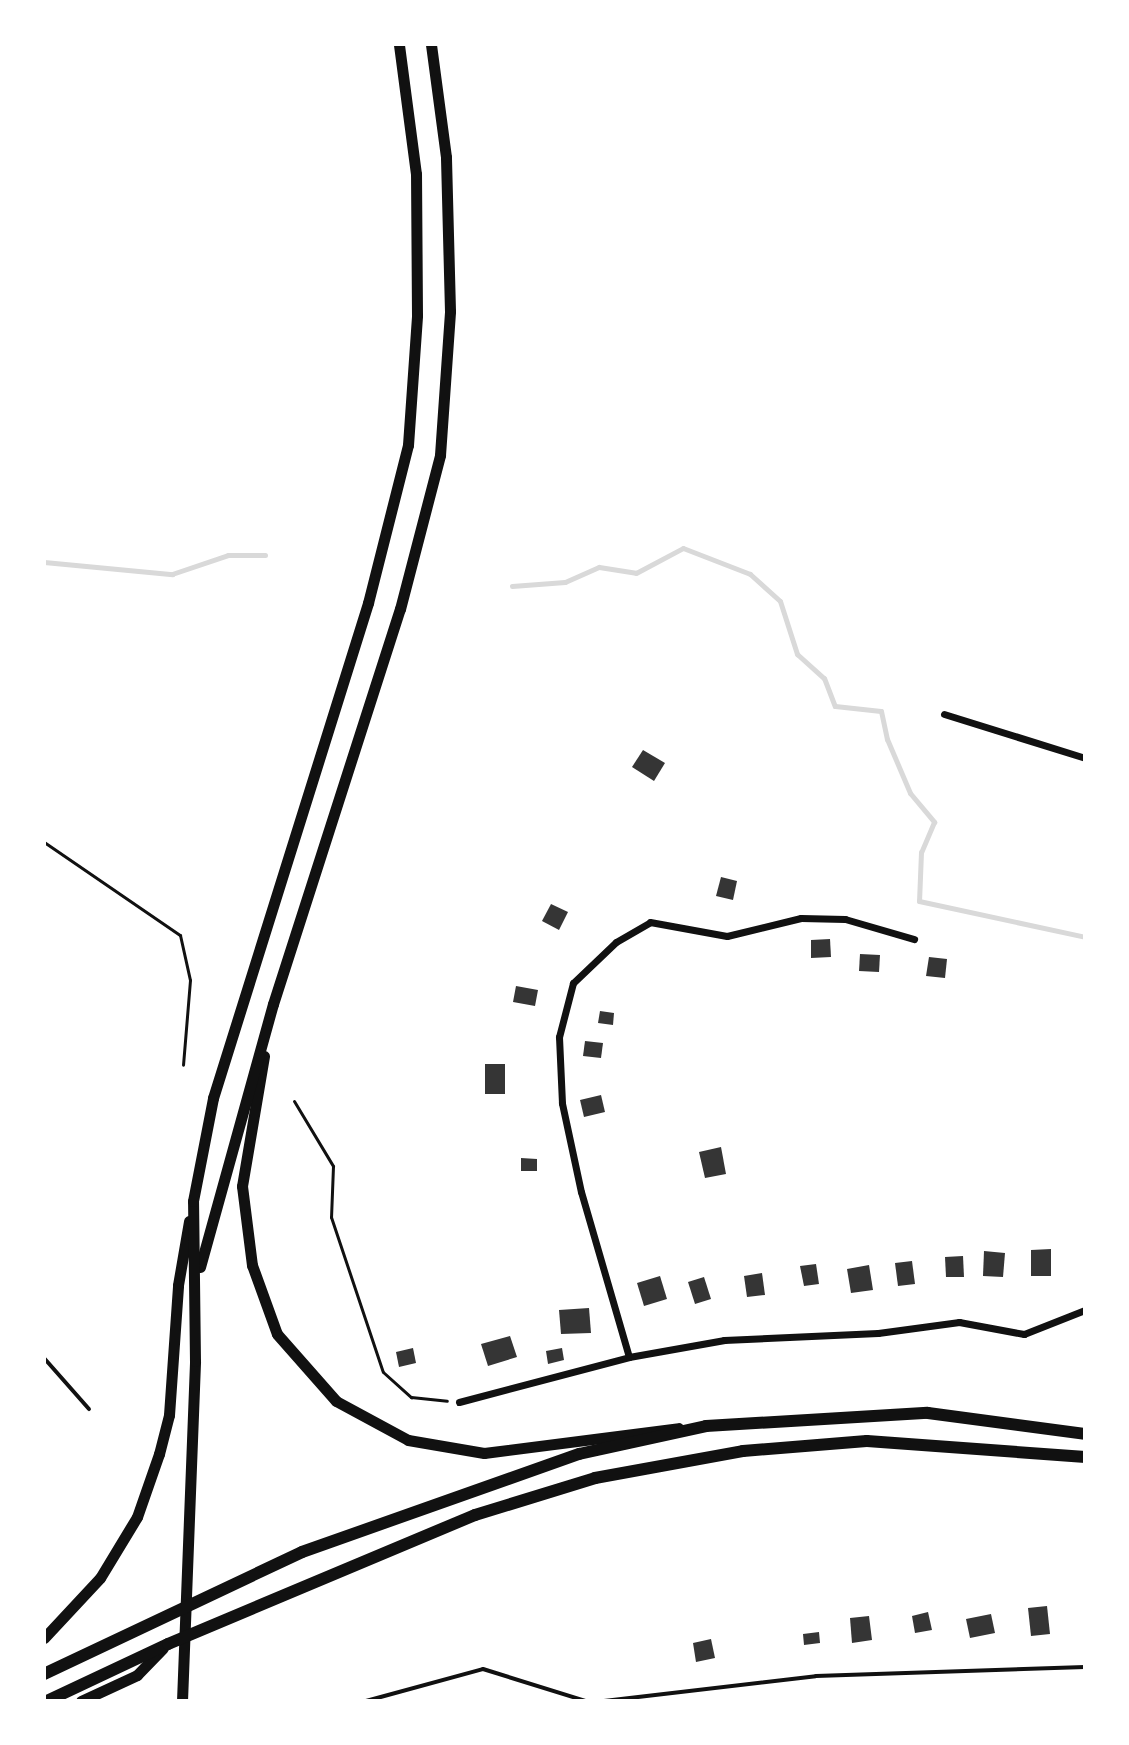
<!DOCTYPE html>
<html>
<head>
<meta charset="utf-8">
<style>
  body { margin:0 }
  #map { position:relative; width:1129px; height:1745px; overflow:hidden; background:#fff; font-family:"Nunito Sans",sans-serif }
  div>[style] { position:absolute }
  .stream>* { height:5px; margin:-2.5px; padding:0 2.5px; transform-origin:2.5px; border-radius:2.5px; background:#d9d9d9 }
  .building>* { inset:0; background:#353535 }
  .path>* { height:3px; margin:-1.5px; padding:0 1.5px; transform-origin:1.5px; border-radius:1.5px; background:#111 }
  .service>* { height:4px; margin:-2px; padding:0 2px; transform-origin:2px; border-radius:2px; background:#111 }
  .minor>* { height:7px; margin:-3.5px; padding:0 3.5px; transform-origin:3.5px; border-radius:3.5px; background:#111 }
  .secondary>* { height:11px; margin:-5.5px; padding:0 5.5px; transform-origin:5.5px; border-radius:5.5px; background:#111 }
  .primary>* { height:12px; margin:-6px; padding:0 6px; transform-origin:6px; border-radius:6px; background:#111 }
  span { translate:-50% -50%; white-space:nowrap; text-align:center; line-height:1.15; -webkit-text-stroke:7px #fff; paint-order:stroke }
  .frame { position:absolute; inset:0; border:46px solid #fff; pointer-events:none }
</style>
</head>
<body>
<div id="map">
  <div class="stream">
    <i style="left:44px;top:562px;width:129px;rotate:5.4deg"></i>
    <i style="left:172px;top:574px;width:59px;rotate:-18.7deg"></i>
    <i style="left:228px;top:555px;width:37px"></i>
    <i style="left:512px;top:586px;width:53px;rotate:-4.3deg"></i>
    <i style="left:565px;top:582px;width:37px;rotate:-24deg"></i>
    <i style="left:599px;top:567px;width:37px;rotate:9deg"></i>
    <i style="left:636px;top:573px;width:53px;rotate:-28deg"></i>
    <i style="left:683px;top:548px;width:72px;rotate:21.2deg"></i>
    <i style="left:750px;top:574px;width:40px;rotate:42deg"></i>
    <i style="left:780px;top:601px;width:56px;rotate:72.2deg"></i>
    <i style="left:797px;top:654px;width:36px;rotate:42deg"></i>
    <i style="left:824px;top:678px;width:30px;rotate:69deg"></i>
    <i style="left:835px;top:706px;width:46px;rotate:6.2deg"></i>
    <i style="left:881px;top:711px;width:29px;rotate:78deg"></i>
    <i style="left:887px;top:739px;width:59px;rotate:66.9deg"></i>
    <i style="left:910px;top:793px;width:38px;rotate:50deg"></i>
    <i style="left:934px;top:822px;width:33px;rotate:113deg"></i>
    <i style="left:921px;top:852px;width:49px;rotate:92.3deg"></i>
    <i style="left:919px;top:901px;width:170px;rotate:12.2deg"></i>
  </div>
  <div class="building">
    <i style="clip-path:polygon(643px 750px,665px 763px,654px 781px,632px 767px)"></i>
    <i style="clip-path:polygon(721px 877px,737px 881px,733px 900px,716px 896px)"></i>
    <i style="clip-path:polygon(551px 904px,568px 912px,559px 930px,542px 921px)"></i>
    <i style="clip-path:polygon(830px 939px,831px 957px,811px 958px,811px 940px)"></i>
    <i style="clip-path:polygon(860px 954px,880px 955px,879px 972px,859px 971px)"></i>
    <i style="clip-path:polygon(929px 957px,947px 959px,945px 978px,926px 976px)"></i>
    <i style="clip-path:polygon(516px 986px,538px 990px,535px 1006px,513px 1002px)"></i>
    <i style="clip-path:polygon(600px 1011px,614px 1013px,613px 1025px,598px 1023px)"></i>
    <i style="clip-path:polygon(585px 1041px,603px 1043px,601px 1058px,583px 1056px)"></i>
    <i style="clip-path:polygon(485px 1064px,505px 1064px,505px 1094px,485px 1094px)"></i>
    <i style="clip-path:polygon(601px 1095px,605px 1112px,584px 1117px,580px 1100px)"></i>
    <i style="clip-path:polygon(721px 1147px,726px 1174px,705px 1178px,699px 1152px)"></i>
    <i style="clip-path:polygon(521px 1158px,537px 1159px,537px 1171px,521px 1171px)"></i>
    <i style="clip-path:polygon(1051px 1249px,1051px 1276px,1031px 1276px,1031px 1250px)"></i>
    <i style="clip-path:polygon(984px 1251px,1005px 1253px,1003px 1277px,983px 1276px)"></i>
    <i style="clip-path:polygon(963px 1256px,964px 1277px,946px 1277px,945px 1257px)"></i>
    <i style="clip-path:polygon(912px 1261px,915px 1284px,898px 1286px,895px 1263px)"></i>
    <i style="clip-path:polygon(816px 1264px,819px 1284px,804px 1286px,800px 1266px)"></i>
    <i style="clip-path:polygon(869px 1265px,873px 1290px,851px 1293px,847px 1269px)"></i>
    <i style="clip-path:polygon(762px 1273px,765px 1295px,747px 1297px,744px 1276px)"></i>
    <i style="clip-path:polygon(660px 1276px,667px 1299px,644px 1306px,637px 1283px)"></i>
    <i style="clip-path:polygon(704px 1277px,711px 1299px,695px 1304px,688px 1282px)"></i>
    <i style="clip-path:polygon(589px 1308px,591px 1333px,561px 1334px,559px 1310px)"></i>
    <i style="clip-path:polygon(510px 1336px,517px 1357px,488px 1366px,481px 1344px)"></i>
    <i style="clip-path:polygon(413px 1348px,416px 1363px,399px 1367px,396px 1352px)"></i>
    <i style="clip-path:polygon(562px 1348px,564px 1360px,548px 1364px,546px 1351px)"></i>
    <i style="clip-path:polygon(1047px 1606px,1050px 1634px,1031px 1636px,1028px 1608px)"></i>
    <i style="clip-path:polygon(928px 1612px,932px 1630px,915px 1633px,912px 1616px)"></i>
    <i style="clip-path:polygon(991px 1614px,995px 1633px,970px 1638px,966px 1619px)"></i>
    <i style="clip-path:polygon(869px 1616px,872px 1640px,852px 1643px,850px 1618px)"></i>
    <i style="clip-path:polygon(819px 1632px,820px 1643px,804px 1645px,803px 1634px)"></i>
    <i style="clip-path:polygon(711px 1639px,715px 1658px,696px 1662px,693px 1643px)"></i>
  </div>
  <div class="path">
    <i style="left:44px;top:842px;width:165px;rotate:34.4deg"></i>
    <i style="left:180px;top:935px;width:46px;rotate:77.5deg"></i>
    <i style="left:190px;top:980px;width:85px;rotate:94.7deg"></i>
    <i style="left:294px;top:1101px;width:76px;rotate:59deg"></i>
    <i style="left:333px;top:1166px;width:51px;rotate:92.2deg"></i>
    <i style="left:331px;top:1217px;width:163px;rotate:71.5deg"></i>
    <i style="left:383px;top:1372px;width:38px;rotate:42deg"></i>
    <i style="left:411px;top:1397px;width:36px;rotate:6deg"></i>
  </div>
  <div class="service">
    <i style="left:44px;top:1358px;width:68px;rotate:48.6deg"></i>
    <i style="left:366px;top:1701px;width:121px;rotate:-15.3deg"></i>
    <i style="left:483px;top:1669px;width:108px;rotate:17.3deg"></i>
    <i style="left:604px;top:1701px;width:213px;rotate:-6.7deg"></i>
    <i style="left:816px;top:1676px;width:269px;rotate:-1.9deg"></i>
  </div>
  <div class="minor">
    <i style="left:944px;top:714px;width:148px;rotate:17.3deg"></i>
    <i style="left:629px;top:1357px;width:172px;rotate:-106.2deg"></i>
    <i style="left:581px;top:1192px;width:91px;rotate:-102.1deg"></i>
    <i style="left:562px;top:1103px;width:66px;rotate:-92.6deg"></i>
    <i style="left:559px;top:1037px;width:56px;rotate:-75.5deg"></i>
    <i style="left:573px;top:983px;width:59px;rotate:-43.6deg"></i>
    <i style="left:616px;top:942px;width:39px;rotate:-30deg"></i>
    <i style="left:650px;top:922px;width:78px;rotate:10.3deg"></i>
    <i style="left:727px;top:936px;width:76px;rotate:-13.7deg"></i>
    <i style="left:801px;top:918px;width:44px;rotate:1.3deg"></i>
    <i style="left:845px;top:919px;width:72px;rotate:16.2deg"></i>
    <i style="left:459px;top:1402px;width:176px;rotate:-14.8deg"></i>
    <i style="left:629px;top:1357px;width:97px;rotate:-10.1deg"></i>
    <i style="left:724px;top:1340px;width:154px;rotate:-2.6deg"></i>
    <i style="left:878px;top:1333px;width:82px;rotate:-7.7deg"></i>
    <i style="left:959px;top:1322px;width:66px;rotate:10.5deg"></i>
    <i style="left:1024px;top:1334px;width:66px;rotate:-21.5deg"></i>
  </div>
  <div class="secondary">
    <i style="left:264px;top:1056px;width:132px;rotate:99.6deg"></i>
    <i style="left:242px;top:1186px;width:80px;rotate:82.8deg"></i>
    <i style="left:252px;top:1265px;width:73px;rotate:70.1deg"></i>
    <i style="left:277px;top:1334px;width:89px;rotate:48.6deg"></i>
    <i style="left:336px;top:1401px;width:82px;rotate:28.4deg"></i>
    <i style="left:408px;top:1440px;width:77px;rotate:9.7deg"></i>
    <i style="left:484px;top:1453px;width:196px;rotate:-7.3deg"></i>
    <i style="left:200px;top:1267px;width:273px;rotate:-74.5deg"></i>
    <i style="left:273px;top:1004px;width:415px;rotate:-72.2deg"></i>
    <i style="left:400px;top:609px;width:159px;rotate:-75.4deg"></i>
    <i style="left:440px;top:455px;width:144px;rotate:-86deg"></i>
    <i style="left:450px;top:311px;width:154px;rotate:-91.5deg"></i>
    <i style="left:446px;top:157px;width:114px;rotate:-97.6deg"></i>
    <i style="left:44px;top:1638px;width:82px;rotate:-47deg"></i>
    <i style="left:100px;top:1578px;width:71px;rotate:-58.8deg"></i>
    <i style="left:137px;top:1517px;width:67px;rotate:-70.8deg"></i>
    <i style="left:159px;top:1454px;width:40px;rotate:-75.6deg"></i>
    <i style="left:169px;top:1415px;width:130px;rotate:-86deg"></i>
    <i style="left:178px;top:1285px;width:65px;rotate:-80.2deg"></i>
    <i style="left:81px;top:1701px;width:62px;rotate:-24.9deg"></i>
    <i style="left:137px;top:1675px;width:37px;rotate:-46deg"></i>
    <i style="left:182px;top:1701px;width:340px;rotate:-87.8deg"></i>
    <i style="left:195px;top:1361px;width:160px;rotate:-90.7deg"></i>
    <i style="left:193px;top:1201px;width:105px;rotate:-79deg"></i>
    <i style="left:213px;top:1098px;width:519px;rotate:-72.61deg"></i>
    <i style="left:368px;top:603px;width:163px;rotate:-75.8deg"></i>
    <i style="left:408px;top:445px;width:130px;rotate:-86deg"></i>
    <i style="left:417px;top:315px;width:141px;rotate:-90.4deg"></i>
    <i style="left:416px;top:174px;width:131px;rotate:-97.5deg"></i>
  </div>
  <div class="primary">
    <i style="left:44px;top:1674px;width:285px;rotate:-25.3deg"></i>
    <i style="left:302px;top:1552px;width:294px;rotate:-19.5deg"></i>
    <i style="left:579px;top:1454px;width:130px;rotate:-12.4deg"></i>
    <i style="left:706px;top:1426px;width:222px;rotate:-3.4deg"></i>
    <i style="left:928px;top:1413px;width:158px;rotate:7.6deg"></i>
    <i style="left:47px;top:1701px;width:134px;rotate:-25.2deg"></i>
    <i style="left:168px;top:1644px;width:333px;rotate:-22.8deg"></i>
    <i style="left:475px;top:1515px;width:126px;rotate:-17.1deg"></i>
    <i style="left:595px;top:1478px;width:150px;rotate:-10.3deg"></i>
    <i style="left:743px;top:1451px;width:124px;rotate:-4.6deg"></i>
    <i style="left:867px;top:1441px;width:219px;rotate:4.2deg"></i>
  </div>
  <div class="frame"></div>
</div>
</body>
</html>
